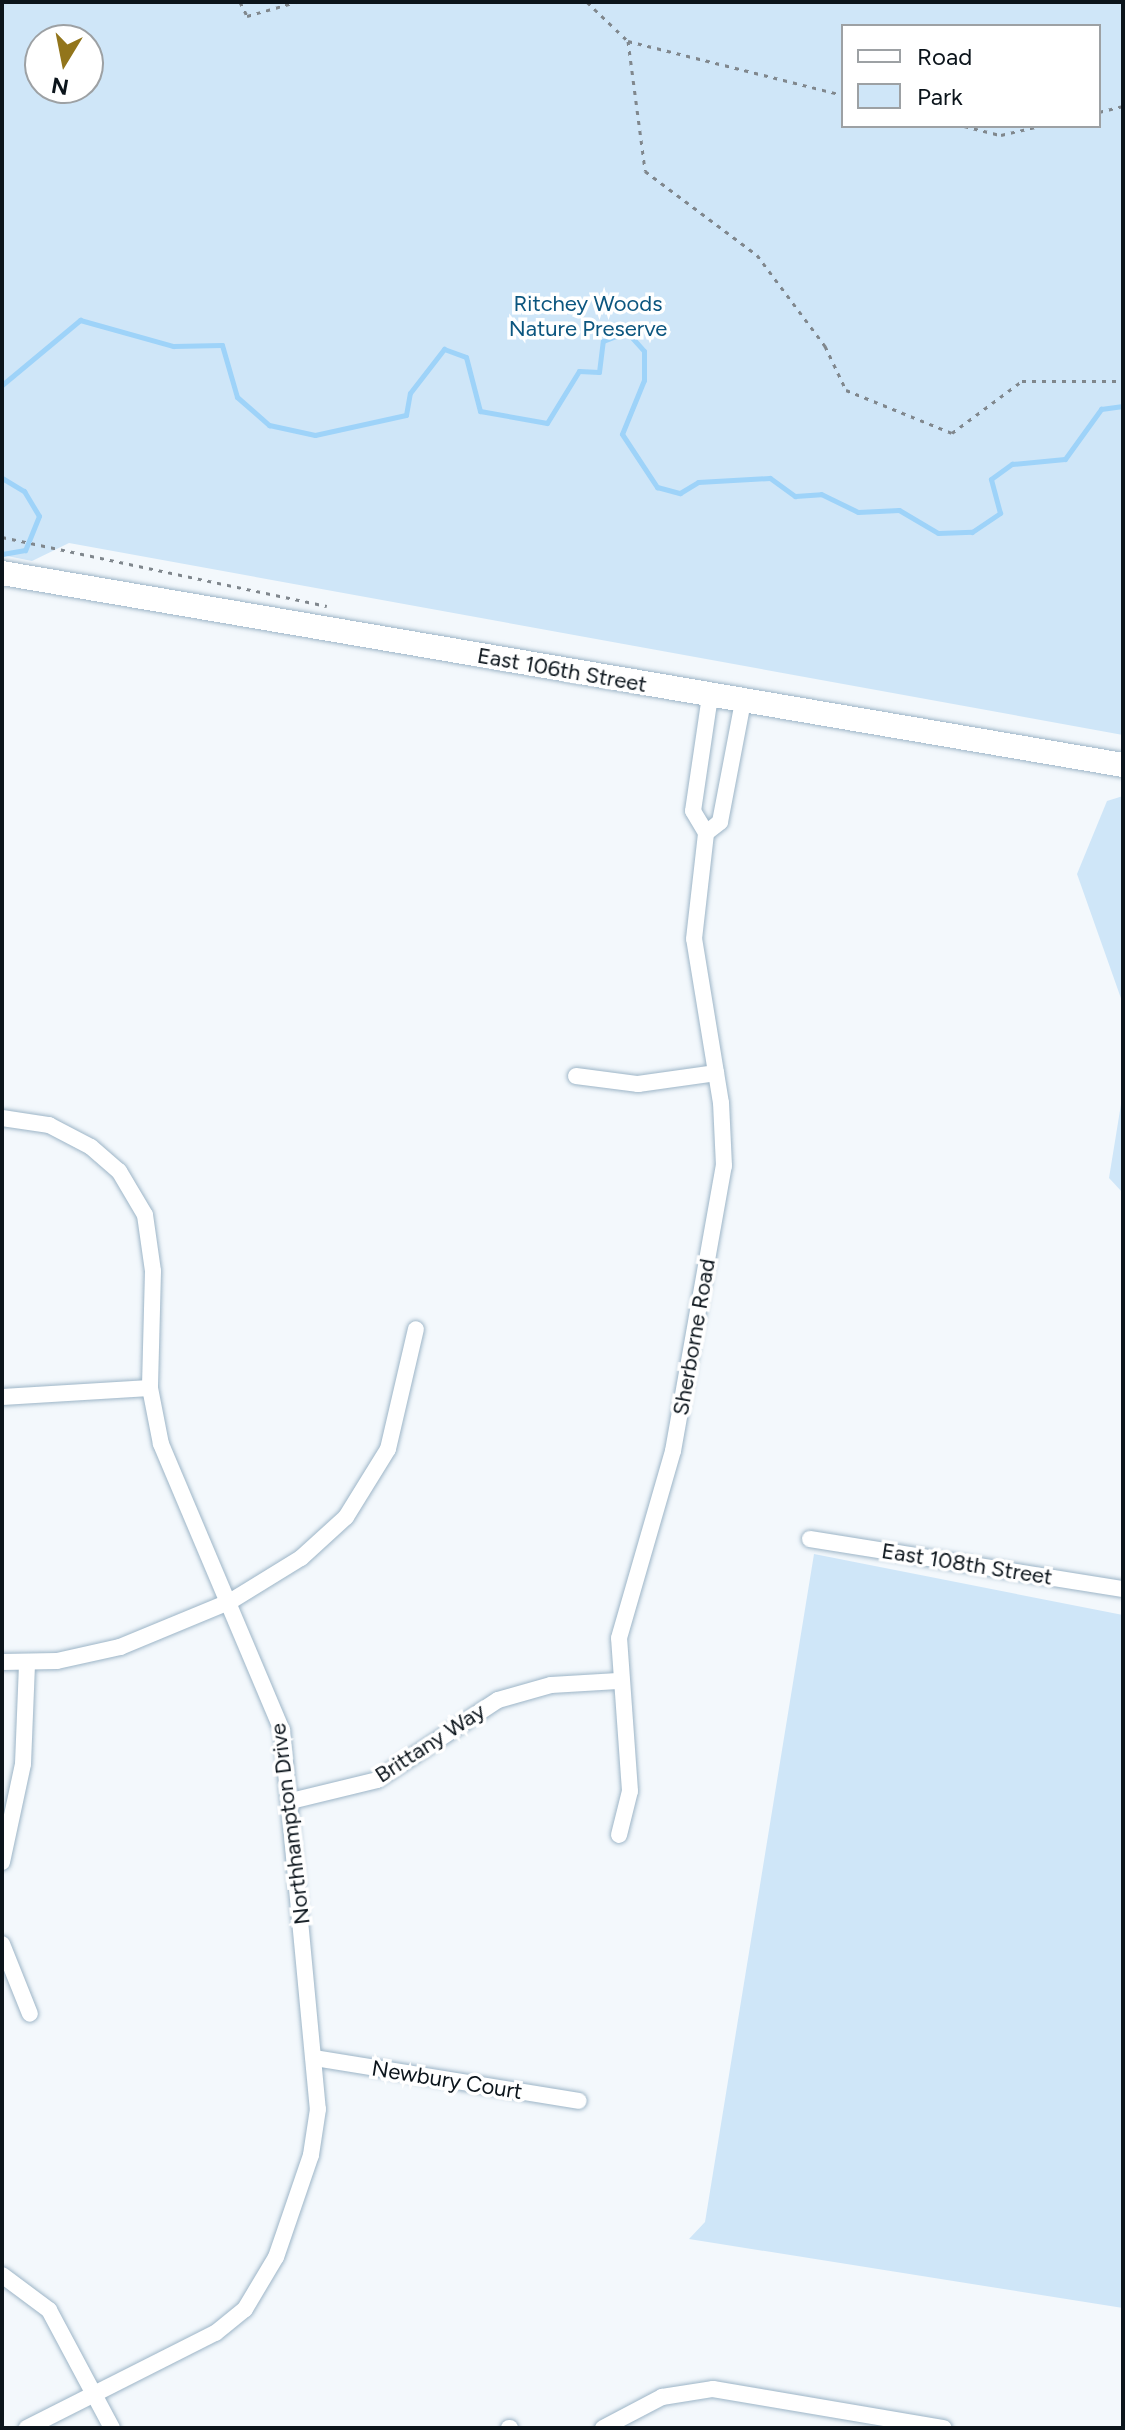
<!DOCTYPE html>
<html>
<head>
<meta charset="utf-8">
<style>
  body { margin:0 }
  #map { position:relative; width:1125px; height:2430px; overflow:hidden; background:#f3f8fc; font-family:Figtree,sans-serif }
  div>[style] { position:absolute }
  .green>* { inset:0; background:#cfe6f8 }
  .stream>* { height:5px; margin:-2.5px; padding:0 2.5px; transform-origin:2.5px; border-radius:2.5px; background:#9ed3f9 }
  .path>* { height:3px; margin-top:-1.5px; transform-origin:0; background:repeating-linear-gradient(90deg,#80878d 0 4px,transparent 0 10px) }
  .roads { filter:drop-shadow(0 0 2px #9db5c7) drop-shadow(0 0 2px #9db5c7) }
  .minor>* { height:16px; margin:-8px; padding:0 8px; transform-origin:8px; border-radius:8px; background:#fff }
  .secondary>* { height:24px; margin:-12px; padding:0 12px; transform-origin:12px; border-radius:12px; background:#fff }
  span { translate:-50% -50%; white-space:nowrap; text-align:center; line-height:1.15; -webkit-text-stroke:7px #fff; paint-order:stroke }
  .park-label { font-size:22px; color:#0c567f }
  .street-label { font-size:22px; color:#0b141b }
  .frame { position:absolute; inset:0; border:4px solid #0b141b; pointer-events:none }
  .legend { position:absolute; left:841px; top:24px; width:260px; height:104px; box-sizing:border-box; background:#fff; border:2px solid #9da1a4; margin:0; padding:10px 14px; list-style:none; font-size:24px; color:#0b141b }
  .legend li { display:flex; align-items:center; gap:16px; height:40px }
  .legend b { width:40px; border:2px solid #9da1a4 }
  .north { position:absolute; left:24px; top:24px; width:80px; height:80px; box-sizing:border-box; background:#fff; border:2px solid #9da1a4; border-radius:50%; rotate:190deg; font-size:22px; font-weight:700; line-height:32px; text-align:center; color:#0b141b }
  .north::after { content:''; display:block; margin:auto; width:28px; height:36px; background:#92751b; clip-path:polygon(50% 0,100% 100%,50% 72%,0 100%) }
</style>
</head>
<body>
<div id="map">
  <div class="green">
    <i style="clip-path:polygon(evenodd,2px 2px,1123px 2px,1123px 735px,69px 543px,32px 561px,2px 555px,2px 2px,843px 26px,1099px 26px,1099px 126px,843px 126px,843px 26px,2px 2px,40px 40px,88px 40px,88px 88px,40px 88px,40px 40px)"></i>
    <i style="clip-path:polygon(1123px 796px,1123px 1004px,1077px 874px,1107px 801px)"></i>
    <i style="clip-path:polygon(1123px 1092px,1123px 1193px,1109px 1178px)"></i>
    <i style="clip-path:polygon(814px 1554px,1123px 1615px,1123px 2308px,689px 2239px,705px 2222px)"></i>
  </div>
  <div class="stream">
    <i style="left:2px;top:385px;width:102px;rotate:-39.8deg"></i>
    <i style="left:80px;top:320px;width:97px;rotate:15.6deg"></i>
    <i style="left:173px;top:346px;width:49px;rotate:-1.2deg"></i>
    <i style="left:222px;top:345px;width:54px;rotate:73.9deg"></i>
    <i style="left:237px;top:397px;width:43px;rotate:41.2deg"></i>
    <i style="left:269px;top:425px;width:47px;rotate:12.3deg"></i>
    <i style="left:315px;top:435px;width:93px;rotate:-12.4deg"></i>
    <i style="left:406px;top:415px;width:22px;rotate:-80deg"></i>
    <i style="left:410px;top:393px;width:56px;rotate:-52.3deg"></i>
    <i style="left:444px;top:349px;width:23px;rotate:20deg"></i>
    <i style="left:466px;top:357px;width:56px;rotate:75.5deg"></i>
    <i style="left:480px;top:411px;width:68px;rotate:10.2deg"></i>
    <i style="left:547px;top:423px;width:61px;rotate:-58.4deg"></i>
    <i style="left:579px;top:371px;width:20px;rotate:3deg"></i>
    <i style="left:599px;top:372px;width:31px;rotate:-83deg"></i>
    <i style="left:603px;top:341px;width:26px;rotate:-21deg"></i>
    <i style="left:627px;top:332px;width:25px;rotate:48deg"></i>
    <i style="left:644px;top:351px;width:29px;rotate:90deg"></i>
    <i style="left:644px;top:380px;width:58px;rotate:112.2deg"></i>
    <i style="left:622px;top:434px;width:64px;rotate:56.6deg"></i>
    <i style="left:657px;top:487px;width:24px;rotate:15deg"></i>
    <i style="left:680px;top:493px;width:21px;rotate:-31deg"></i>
    <i style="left:698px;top:482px;width:72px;rotate:-3.2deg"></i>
    <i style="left:770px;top:478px;width:31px;rotate:36deg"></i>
    <i style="left:795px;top:496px;width:26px;rotate:-4deg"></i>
    <i style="left:821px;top:494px;width:41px;rotate:25.9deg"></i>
    <i style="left:858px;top:512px;width:41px;rotate:-2.8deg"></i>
    <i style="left:899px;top:510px;width:45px;rotate:30.5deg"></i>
    <i style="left:938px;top:533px;width:34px;rotate:-2deg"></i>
    <i style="left:972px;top:532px;width:34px;rotate:-34deg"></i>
    <i style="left:1000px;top:513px;width:35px;rotate:-105deg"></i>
    <i style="left:991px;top:479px;width:26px;rotate:-36deg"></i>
    <i style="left:1012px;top:464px;width:53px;rotate:-5.4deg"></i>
    <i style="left:1065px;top:459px;width:62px;rotate:-54.2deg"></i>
    <i style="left:1101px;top:409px;width:22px;rotate:-8deg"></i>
    <i style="left:2px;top:478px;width:26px;rotate:31deg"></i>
    <i style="left:24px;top:491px;width:29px;rotate:59deg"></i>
    <i style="left:39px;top:516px;width:37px;rotate:112deg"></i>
    <i style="left:25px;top:550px;width:23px;rotate:170deg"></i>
  </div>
  <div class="path">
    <i style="left:240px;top:2px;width:16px;rotate:63deg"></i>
    <i style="left:247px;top:16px;width:51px;rotate:-15.9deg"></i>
    <i style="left:332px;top:2px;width:34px"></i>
    <i style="left:587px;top:2px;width:57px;rotate:43.6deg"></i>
    <i style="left:628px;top:41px;width:222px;rotate:14.1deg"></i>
    <i style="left:628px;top:41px;width:131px;rotate:82.5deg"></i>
    <i style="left:645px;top:171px;width:140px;rotate:36.9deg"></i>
    <i style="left:757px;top:255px;width:114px;rotate:53.2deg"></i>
    <i style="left:825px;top:346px;width:49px;rotate:64.5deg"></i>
    <i style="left:846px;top:390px;width:114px;rotate:22.1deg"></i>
    <i style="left:952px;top:433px;width:87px;rotate:-36.6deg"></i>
    <i style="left:1022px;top:381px;width:101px"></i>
    <i style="left:1099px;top:112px;width:25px;rotate:-14deg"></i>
    <i style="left:964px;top:126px;width:38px;rotate:14deg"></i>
    <i style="left:1001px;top:135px;width:40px;rotate:-13deg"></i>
    <i style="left:2px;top:537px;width:332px;rotate:12deg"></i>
  </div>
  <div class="roads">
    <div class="minor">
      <i style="left:710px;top:696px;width:116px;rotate:98.4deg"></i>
      <i style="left:693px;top:811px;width:26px;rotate:59deg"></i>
      <i style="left:706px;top:833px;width:18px;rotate:-38deg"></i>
      <i style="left:720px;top:822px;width:123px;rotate:-79.2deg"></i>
      <i style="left:576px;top:1076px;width:63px;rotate:7.4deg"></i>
      <i style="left:638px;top:1084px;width:79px;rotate:-8deg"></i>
      <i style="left:2px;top:1118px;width:48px;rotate:8.5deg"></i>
      <i style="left:49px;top:1125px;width:47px;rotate:27.6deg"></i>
      <i style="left:91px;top:1147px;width:37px;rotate:41deg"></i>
      <i style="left:119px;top:1171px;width:51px;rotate:59.4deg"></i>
      <i style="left:145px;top:1215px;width:57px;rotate:81.9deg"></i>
      <i style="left:153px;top:1271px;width:117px;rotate:91.5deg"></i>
      <i style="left:150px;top:1388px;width:57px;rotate:78.9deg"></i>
      <i style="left:161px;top:1444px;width:311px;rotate:67.1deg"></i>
      <i style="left:282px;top:1730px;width:381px;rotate:84.6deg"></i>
      <i style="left:318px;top:2109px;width:47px;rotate:98.7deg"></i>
      <i style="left:311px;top:2155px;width:108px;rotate:108.9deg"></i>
      <i style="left:276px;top:2257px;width:61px;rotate:120.8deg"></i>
      <i style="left:245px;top:2309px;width:38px;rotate:141deg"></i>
      <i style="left:215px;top:2333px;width:211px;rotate:153.2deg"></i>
      <i style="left:2px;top:1397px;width:148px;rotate:-3.5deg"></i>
      <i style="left:810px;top:1539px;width:317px;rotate:9.1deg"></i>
      <i style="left:2px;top:1662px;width:55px;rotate:-1deg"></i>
      <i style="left:57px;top:1661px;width:65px;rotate:-12.5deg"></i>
      <i style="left:120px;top:1647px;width:120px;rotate:-22.5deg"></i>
      <i style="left:231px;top:1601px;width:82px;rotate:-31.6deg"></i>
      <i style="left:301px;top:1558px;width:61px;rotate:-42.3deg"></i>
      <i style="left:346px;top:1517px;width:80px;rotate:-58.3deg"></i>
      <i style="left:388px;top:1449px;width:123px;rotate:-76.9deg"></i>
      <i style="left:291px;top:1801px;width:89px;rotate:-13.7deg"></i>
      <i style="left:377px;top:1780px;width:145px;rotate:-33.5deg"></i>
      <i style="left:498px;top:1700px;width:55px;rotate:-15.8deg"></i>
      <i style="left:551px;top:1685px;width:67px;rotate:-3.4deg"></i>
      <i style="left:619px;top:1835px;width:45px;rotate:-76deg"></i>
      <i style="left:630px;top:1791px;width:153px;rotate:-94.1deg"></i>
      <i style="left:619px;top:1638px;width:195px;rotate:-73.9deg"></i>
      <i style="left:673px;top:1451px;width:290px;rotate:-79.9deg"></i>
      <i style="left:724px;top:1166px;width:63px;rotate:-92.7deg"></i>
      <i style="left:721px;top:1103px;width:166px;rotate:-99.3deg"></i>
      <i style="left:694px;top:939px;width:107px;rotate:-83.5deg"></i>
      <i style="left:2px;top:1862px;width:100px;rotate:-77.9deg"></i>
      <i style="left:23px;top:1764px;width:101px;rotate:-87.7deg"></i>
      <i style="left:2px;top:1944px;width:75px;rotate:68.2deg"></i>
      <i style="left:314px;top:2058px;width:268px;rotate:9.2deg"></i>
      <i style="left:2px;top:2275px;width:59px;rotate:36.7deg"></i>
      <i style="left:49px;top:2310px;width:134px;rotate:61.9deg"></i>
      <i style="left:509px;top:2428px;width:1px"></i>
      <i style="left:603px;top:2428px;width:67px;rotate:-27.7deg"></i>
      <i style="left:662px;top:2397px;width:52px;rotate:-8.9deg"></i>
      <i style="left:713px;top:2389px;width:234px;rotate:9.6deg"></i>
    </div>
    <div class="secondary">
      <i style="left:2px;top:573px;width:1137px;rotate:9.72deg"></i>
    </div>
  </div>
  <div class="park-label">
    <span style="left:588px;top:316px">Ritchey Woods<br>Nature Preserve</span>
  </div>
  <div class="street-label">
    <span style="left:562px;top:670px;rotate:10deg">East 106th Street</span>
    <span style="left:694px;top:1337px;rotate:-80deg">Sherborne Road</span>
    <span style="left:967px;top:1564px;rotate:9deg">East 108th Street</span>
    <span style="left:430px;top:1743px;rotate:-33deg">Brittany Way</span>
    <span style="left:290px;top:1824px;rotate:-97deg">Northhampton Drive</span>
    <span style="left:447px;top:2080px;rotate:9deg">Newbury Court</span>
  </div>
  <div class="frame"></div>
  <ul class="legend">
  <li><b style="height:10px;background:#fff"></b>Road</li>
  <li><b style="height:22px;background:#cfe6f8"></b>Park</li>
  </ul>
  <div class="north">N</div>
</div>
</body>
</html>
